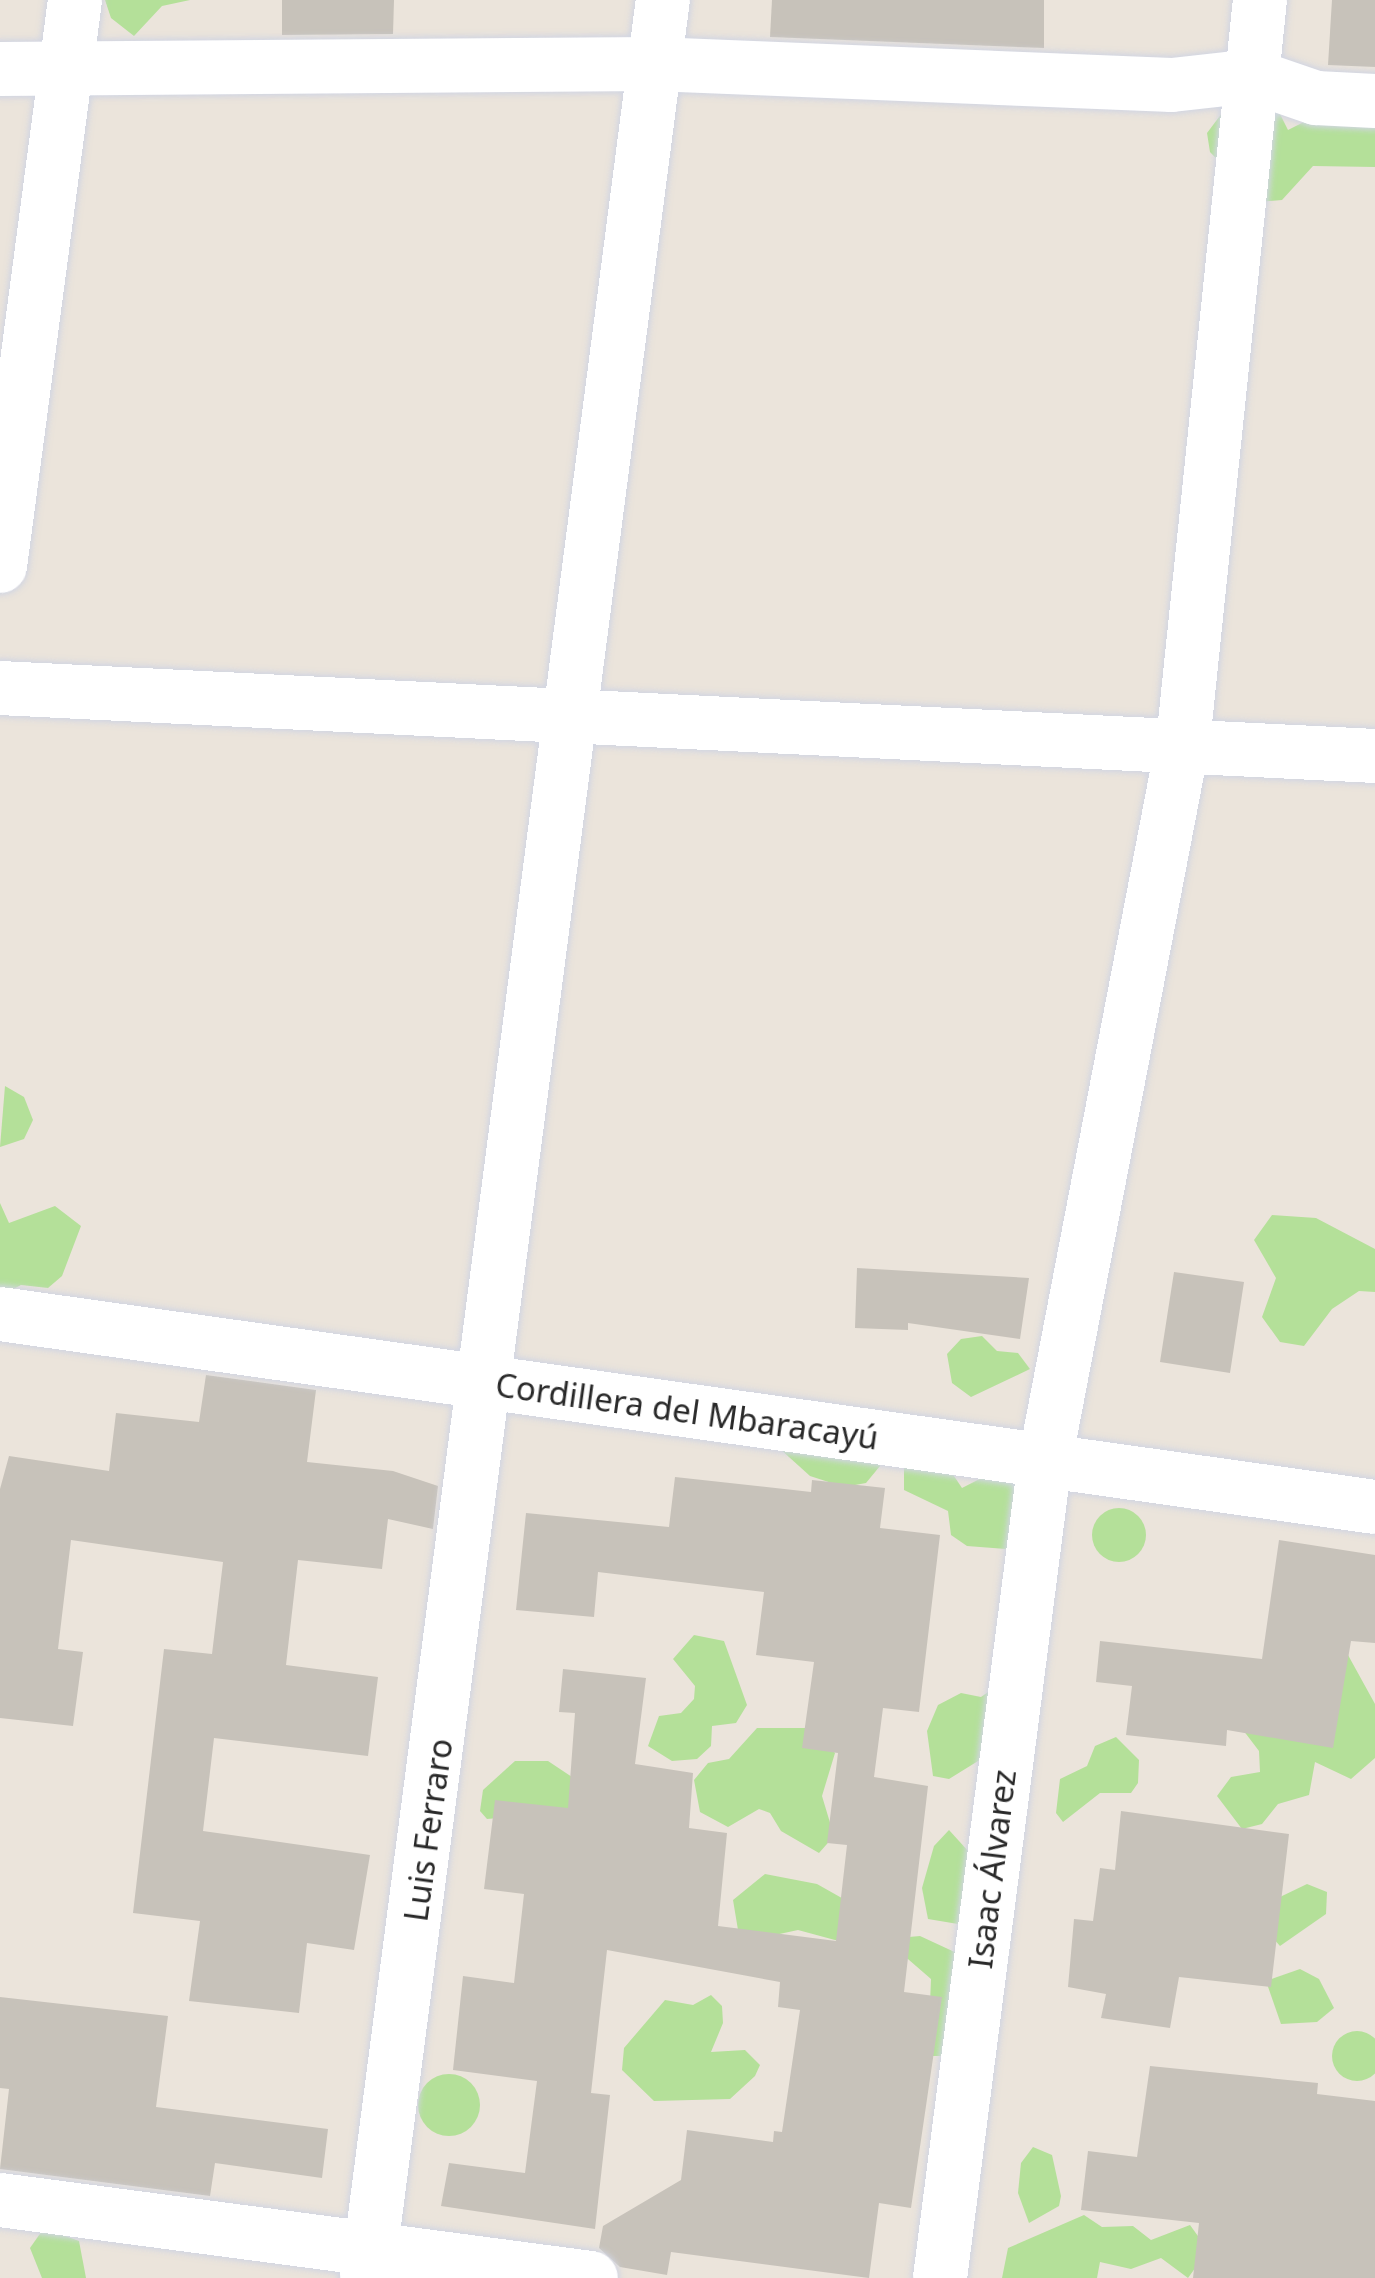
<!DOCTYPE html>
<html>
<head>
<meta charset="utf-8">
<style>
  body { margin:0 }
  #map { position:relative; width:1375px; height:2278px; overflow:hidden; background:#ebe4db; font-family:"Noto Sans",sans-serif }
  div>[style] { position:absolute }
  .green>* { inset:0; background:#b4e099 }
  .round { border-radius:50% }
  .building>* { inset:0; background:#c7c2ba }
  .roads { filter:drop-shadow(0 0 3px #d1d5e2) drop-shadow(0 0 3px #d1d5e2) }
  .minor>* { height:54px; margin:-27px; padding:0 27px; transform-origin:27px; border-radius:27px; background:#fff }
  span { translate:-50% -50%; white-space:nowrap; text-align:center; line-height:1.15; -webkit-text-stroke:9px #fff; paint-order:stroke }
  .street-label { font-size:33px; color:#292929 }
</style>
</head>
<body>
<div id="map">
  <div class="green">
    <i style="clip-path:polygon(105px 0,190px 0,162px 6px,134px 36px,111px 18px)"></i>
    <i style="clip-path:polygon(1375px 86px,1375px 167px,1313px 166px,1282px 200px,1259px 202px,1210px 152px,1207px 133px,1232px 100px,1278px 110px,1288px 130px)"></i>
    <i style="clip-path:polygon(5px 1086px,24px 1097px,33px 1120px,24px 1139px,0 1147px)"></i>
    <i style="clip-path:polygon(0 1203px,9px 1223px,55px 1206px,81px 1226px,62px 1276px,48px 1288px,21px 1285px,0 1296px)"></i>
    <i style="clip-path:polygon(1272px 1215px,1316px 1218px,1375px 1249px,1375px 1292px,1359px 1291px,1332px 1309px,1304px 1346px,1280px 1342px,1262px 1317px,1276px 1278px,1254px 1240px)"></i>
    <i style="clip-path:polygon(982px 1336px,997px 1351px,1018px 1353px,1030px 1369px,971px 1397px,952px 1383px,947px 1354px,961px 1339px)"></i>
    <i style="clip-path:polygon(779px 1448px,878px 1454px,880px 1466px,866px 1483px,844px 1487px,810px 1476px)"></i>
    <i style="clip-path:polygon(904px 1465px,950px 1470px,962px 1488px,1003px 1467px,1026px 1479px,1019px 1535px,1006px 1549px,967px 1546px,951px 1535px,948px 1511px,904px 1490px)"></i>
    <i class="round" style="left:1092px;top:1508px;width:54px;height:54px"></i>
    <i style="clip-path:polygon(694px 1635px,724px 1641px,747px 1705px,736px 1723px,712px 1726px,711px 1746px,697px 1759px,672px 1761px,648px 1746px,659px 1716px,681px 1713px,694px 1699px,695px 1686px,673px 1659px)"></i>
    <i style="clip-path:polygon(1348px 1655px,1375px 1704px,1375px 1758px,1351px 1779px,1315px 1762px,1309px 1795px,1278px 1804px,1262px 1824px,1242px 1829px,1217px 1796px,1231px 1777px,1260px 1772px,1259px 1751px,1240px 1726px)"></i>
    <i style="clip-path:polygon(1004px 1681px,991px 1753px,949px 1779px,933px 1776px,927px 1731px,938px 1705px,961px 1693px,981px 1697px)"></i>
    <i style="clip-path:polygon(757px 1728px,812px 1728px,835px 1753px,822px 1796px,834px 1836px,819px 1853px,781px 1831px,770px 1813px,759px 1809px,728px 1827px,700px 1812px,694px 1780px,708px 1763px,729px 1759px)"></i>
    <i style="clip-path:polygon(1116px 1737px,1139px 1760px,1138px 1783px,1131px 1793px,1100px 1793px,1063px 1822px,1056px 1813px,1060px 1779px,1087px 1766px,1095px 1746px)"></i>
    <i style="clip-path:polygon(515px 1761px,548px 1761px,575px 1779px,574px 1811px,487px 1819px,480px 1811px,483px 1790px)"></i>
    <i style="clip-path:polygon(949px 1830px,978px 1862px,964px 1925px,928px 1919px,922px 1888px,934px 1846px)"></i>
    <i style="clip-path:polygon(765px 1874px,817px 1884px,863px 1910px,883px 1953px,798px 1930px,756px 1939px,738px 1930px,733px 1900px)"></i>
    <i style="clip-path:polygon(1307px 1884px,1327px 1892px,1326px 1914px,1280px 1946px,1273px 1938px,1280px 1897px)"></i>
    <i style="clip-path:polygon(920px 1936px,961px 1955px,950px 2056px,928px 2056px,931px 1979px,901px 1953px,909px 1937px)"></i>
    <i style="clip-path:polygon(1300px 1969px,1319px 1979px,1334px 2008px,1317px 2022px,1281px 2024px,1266px 1981px)"></i>
    <i style="clip-path:polygon(711px 1995px,722px 2006px,723px 2023px,711px 2052px,745px 2050px,760px 2065px,755px 2076px,730px 2099px,654px 2101px,622px 2070px,624px 2048px,665px 2000px,693px 2005px)"></i>
    <i class="round" style="left:1332px;top:2031px;width:50px;height:50px"></i>
    <i class="round" style="left:418px;top:2074px;width:62px;height:62px"></i>
    <i style="clip-path:polygon(1033px 2147px,1052px 2155px,1061px 2196px,1059px 2206px,1029px 2223px,1018px 2193px,1021px 2163px)"></i>
    <i style="clip-path:polygon(1084px 2215px,1102px 2227px,1133px 2226px,1151px 2240px,1190px 2225px,1208px 2250px,1188px 2278px,1161px 2258px,1131px 2269px,1100px 2262px,1097px 2278px,1002px 2278px,1008px 2248px)"></i>
    <i style="clip-path:polygon(44px 2228px,79px 2241px,86px 2278px,42px 2278px,30px 2248px)"></i>
  </div>
  <div class="building">
    <i style="clip-path:polygon(282px 0,394px 0,393px 34px,282px 35px)"></i>
    <i style="clip-path:polygon(772px 0,1044px 0,1044px 48px,770px 37px)"></i>
    <i style="clip-path:polygon(1332px 0,1375px 0,1375px 67px,1328px 65px)"></i>
    <i style="clip-path:polygon(857px 1268px,1029px 1278px,1020px 1339px,908px 1323px,908px 1330px,855px 1328px)"></i>
    <i style="clip-path:polygon(1174px 1272px,1244px 1282px,1230px 1373px,1160px 1362px)"></i>
    <i style="clip-path:polygon(206px 1375px,316px 1390px,307px 1462px,393px 1471px,438px 1486px,433px 1529px,388px 1519px,382px 1569px,298px 1560px,286px 1665px,378px 1677px,368px 1756px,214px 1738px,203px 1831px,370px 1855px,354px 1950px,307px 1943px,299px 2013px,189px 2001px,200px 1921px,133px 1913px,164px 1649px,212px 1654px,223px 1562px,71px 1540px,58px 1649px,83px 1652px,73px 1726px,0 1718px,0 1489px,9px 1456px,109px 1471px,116px 1413px,199px 1422px)"></i>
    <i style="clip-path:polygon(675px 1477px,811px 1492px,812px 1480px,885px 1488px,880px 1528px,940px 1535px,919px 1712px,883px 1708px,874px 1777px,928px 1786px,904px 1992px,942px 1997px,911px 2208px,879px 2203px,869px 2278px,671px 2252px,667px 2275px,620px 2267px,599px 2248px,603px 2226px,681px 2180px,687px 2130px,773px 2142px,774px 2131px,782px 2132px,800px 2010px,778px 2007px,780px 1982px,607px 1950px,591px 2093px,610px 2095px,595px 2229px,441px 2206px,449px 2163px,525px 2173px,537px 2081px,453px 2070px,463px 1976px,514px 1983px,524px 1894px,484px 1889px,495px 1800px,568px 1808px,575px 1713px,559px 1712px,563px 1669px,646px 1678px,635px 1764px,693px 1773px,689px 1828px,727px 1833px,718px 1926px,836px 1941px,847px 1845px,827px 1843px,838px 1753px,802px 1748px,814px 1662px,756px 1655px,764px 1592px,598px 1572px,594px 1617px,516px 1610px,526px 1513px,669px 1527px)"></i>
    <i style="clip-path:polygon(1279px 1540px,1375px 1555px,1375px 1643px,1351px 1641px,1333px 1748px,1227px 1730px,1226px 1746px,1126px 1735px,1132px 1686px,1096px 1682px,1100px 1641px,1262px 1659px)"></i>
    <i style="clip-path:polygon(1121px 1811px,1289px 1834px,1271px 1987px,1179px 1977px,1170px 2028px,1101px 2018px,1106px 1994px,1068px 1987px,1074px 1919px,1093px 1921px,1100px 1868px,1115px 1870px)"></i>
    <i style="clip-path:polygon(0 1997px,168px 2016px,156px 2107px,328px 2129px,322px 2178px,215px 2163px,210px 2196px,0 2169px,9px 2089px,0 2088px)"></i>
    <i style="clip-path:polygon(1150px 2066px,1318px 2083px,1317px 2094px,1375px 2101px,1375px 2278px,1193px 2278px,1199px 2223px,1081px 2210px,1088px 2151px,1137px 2157px)"></i>
  </div>
  <div class="roads">
    <div class="minor">
      <i style="left:0;top:69px;width:654px;rotate:-0.44deg"></i>
      <i style="left:654px;top:64px;width:518px;rotate:2.32deg"></i>
      <i style="left:1172px;top:85px;width:81px;rotate:-6.4deg"></i>
      <i style="left:1252px;top:76px;width:68px;rotate:19deg"></i>
      <i style="left:1316px;top:98px;width:59px;rotate:2.9deg"></i>
      <i style="left:0;top:566px;width:571px;rotate:-82.45deg"></i>
      <i style="left:0;top:688px;width:1377px;rotate:2.83deg"></i>
      <i style="left:0;top:1314px;width:1388px;rotate:7.99deg"></i>
      <i style="left:0;top:2200px;width:596px;rotate:7.52deg"></i>
      <i style="left:367px;top:2278px;width:2297px;rotate:-82.6deg"></i>
      <i style="left:940px;top:2278px;width:824px;rotate:-82.68deg"></i>
      <i style="left:1045px;top:1461px;width:732px;rotate:-79.14deg"></i>
      <i style="left:1183px;top:742px;width:746px;rotate:-84.08deg"></i>
    </div>
  </div>
  <div class="street-label">
    <span style="left:687px;top:1411px;rotate:8deg">Cordillera del Mbaracayú</span>
    <span style="left:428px;top:1830px;rotate:-82deg">Luis Ferraro</span>
    <span style="left:992px;top:1869px;rotate:-83deg">Isaac Álvarez</span>
  </div>
</div>
</body>
</html>
